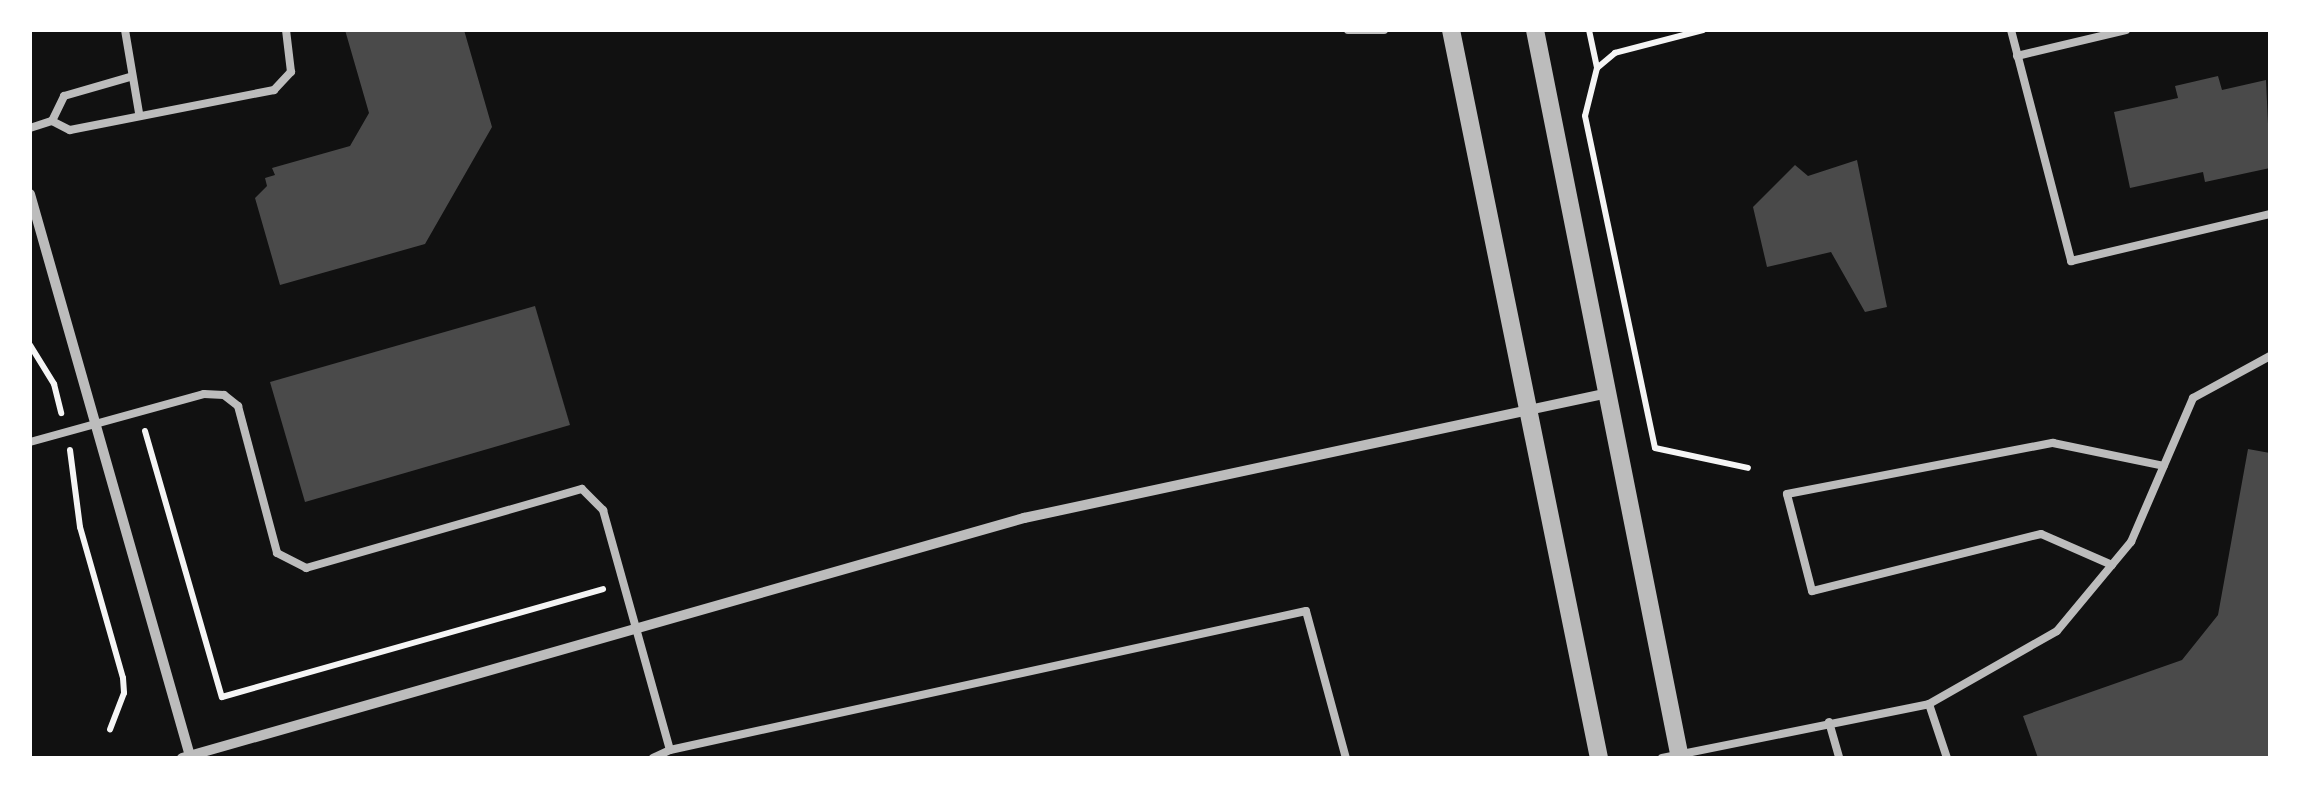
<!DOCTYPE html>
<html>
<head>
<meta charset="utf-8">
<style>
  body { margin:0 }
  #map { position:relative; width:2300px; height:788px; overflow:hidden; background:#111; font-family:"Noto Sans",sans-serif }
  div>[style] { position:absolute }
  .building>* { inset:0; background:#4a4a4a }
  .path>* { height:6px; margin:-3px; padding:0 3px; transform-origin:3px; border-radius:3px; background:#f5f5f5 }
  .service>* { height:8px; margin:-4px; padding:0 4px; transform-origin:4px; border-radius:4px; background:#bcbcbc }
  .minor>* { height:10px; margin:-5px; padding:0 5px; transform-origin:5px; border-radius:5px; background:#bcbcbc }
  .tertiary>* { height:18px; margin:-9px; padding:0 9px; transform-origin:9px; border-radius:9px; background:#bcbcbc }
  span { translate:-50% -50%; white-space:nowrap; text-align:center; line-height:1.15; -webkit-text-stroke:10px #fff; paint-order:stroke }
  .frame { position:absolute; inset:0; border:32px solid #fff; pointer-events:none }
</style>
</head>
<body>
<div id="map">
  <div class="building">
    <i style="clip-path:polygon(345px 30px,464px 30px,492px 127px,425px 244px,280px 285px,255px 198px,267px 186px,265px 178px,275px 175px,272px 168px,350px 146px,369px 113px)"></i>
    <i style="clip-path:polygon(2218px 76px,2222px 90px,2266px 80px,2270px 168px,2205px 182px,2203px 172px,2130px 188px,2114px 112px,2178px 98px,2175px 86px)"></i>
    <i style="clip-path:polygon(1857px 160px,1887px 307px,1865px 312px,1831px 252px,1767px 267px,1753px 207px,1795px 165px,1808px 176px)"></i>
    <i style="clip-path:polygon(535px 306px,570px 425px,305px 502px,270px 382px)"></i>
    <i style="clip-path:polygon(2248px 449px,2270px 453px,2270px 758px,2038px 758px,2023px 716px,2182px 660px,2218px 615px)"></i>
  </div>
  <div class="path">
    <i style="left:1589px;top:30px;width:39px;rotate:78deg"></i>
    <i style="left:1703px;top:30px;width:91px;rotate:165.4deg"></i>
    <i style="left:1615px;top:53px;width:23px;rotate:140deg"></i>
    <i style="left:1597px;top:68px;width:49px;rotate:104deg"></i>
    <i style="left:1585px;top:116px;width:339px;rotate:78.1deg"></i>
    <i style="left:1655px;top:448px;width:95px;rotate:12.1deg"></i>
    <i style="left:30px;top:345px;width:46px;rotate:58.4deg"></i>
    <i style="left:54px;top:384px;width:30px;rotate:76deg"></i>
    <i style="left:145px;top:431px;width:277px;rotate:73.9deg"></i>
    <i style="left:222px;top:697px;width:396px;rotate:-15.8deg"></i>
    <i style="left:70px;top:450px;width:78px;rotate:82.6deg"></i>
    <i style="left:80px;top:527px;width:157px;rotate:74.1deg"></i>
    <i style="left:123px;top:678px;width:15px;rotate:86deg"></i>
    <i style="left:124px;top:693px;width:39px;rotate:111deg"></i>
  </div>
  <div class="service">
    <i style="left:125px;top:30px;width:84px;rotate:80.4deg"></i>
    <i style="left:1348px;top:30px;width:36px"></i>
    <i style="left:2011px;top:30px;width:239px;rotate:75.4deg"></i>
    <i style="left:2071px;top:261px;width:204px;rotate:-13.3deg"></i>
    <i style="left:2017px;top:56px;width:112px;rotate:-13.4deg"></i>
    <i style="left:52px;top:121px;width:28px;rotate:-64deg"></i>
    <i style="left:64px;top:96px;width:69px;rotate:-16.1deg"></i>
    <i style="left:30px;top:128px;width:23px;rotate:-18deg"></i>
    <i style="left:52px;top:121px;width:20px;rotate:27deg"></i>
    <i style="left:70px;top:130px;width:208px;rotate:-11.1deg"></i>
    <i style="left:274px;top:90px;width:25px;rotate:-47deg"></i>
    <i style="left:291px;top:72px;width:42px;rotate:-96.8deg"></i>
    <i style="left:30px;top:442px;width:180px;rotate:-15.4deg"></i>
    <i style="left:204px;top:394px;width:20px;rotate:3deg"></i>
    <i style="left:224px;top:395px;width:18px;rotate:38deg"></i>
    <i style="left:238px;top:406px;width:152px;rotate:75.1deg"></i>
    <i style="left:277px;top:553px;width:33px;rotate:27deg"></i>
    <i style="left:306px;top:568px;width:287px;rotate:-16deg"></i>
    <i style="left:582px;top:489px;width:30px;rotate:45deg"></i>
    <i style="left:603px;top:510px;width:249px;rotate:74.4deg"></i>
    <i style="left:670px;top:750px;width:651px;rotate:-12.33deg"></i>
    <i style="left:1306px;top:611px;width:152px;rotate:74.8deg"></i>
    <i style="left:2112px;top:565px;width:77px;rotate:-156.4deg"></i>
    <i style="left:2041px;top:534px;width:236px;rotate:166deg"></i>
    <i style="left:1812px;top:591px;width:100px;rotate:-104.5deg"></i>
    <i style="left:1787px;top:494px;width:271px;rotate:-10.9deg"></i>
    <i style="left:2053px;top:443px;width:113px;rotate:11.7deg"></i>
    <i style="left:1929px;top:704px;width:57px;rotate:71.6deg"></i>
    <i style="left:1829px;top:722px;width:37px;rotate:74deg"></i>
    <i style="left:653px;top:758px;width:19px;rotate:-25deg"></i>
    <i style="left:1662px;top:758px;width:272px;rotate:-11.4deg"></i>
    <i style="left:1929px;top:704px;width:147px;rotate:-29.7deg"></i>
    <i style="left:2057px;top:631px;width:116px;rotate:-50.3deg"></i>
    <i style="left:2131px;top:542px;width:157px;rotate:-66.7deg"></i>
    <i style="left:2193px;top:398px;width:88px;rotate:-28.6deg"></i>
  </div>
  <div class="minor">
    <i style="left:30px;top:194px;width:584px;rotate:74.11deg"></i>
    <i style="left:182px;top:758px;width:876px;rotate:-15.91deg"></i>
    <i style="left:1024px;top:518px;width:597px;rotate:-12.08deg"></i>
  </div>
  <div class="tertiary">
    <i style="left:1451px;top:30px;width:743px;rotate:78.51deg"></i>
    <i style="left:1535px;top:30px;width:742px;rotate:78.74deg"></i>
  </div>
  <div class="frame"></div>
</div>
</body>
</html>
